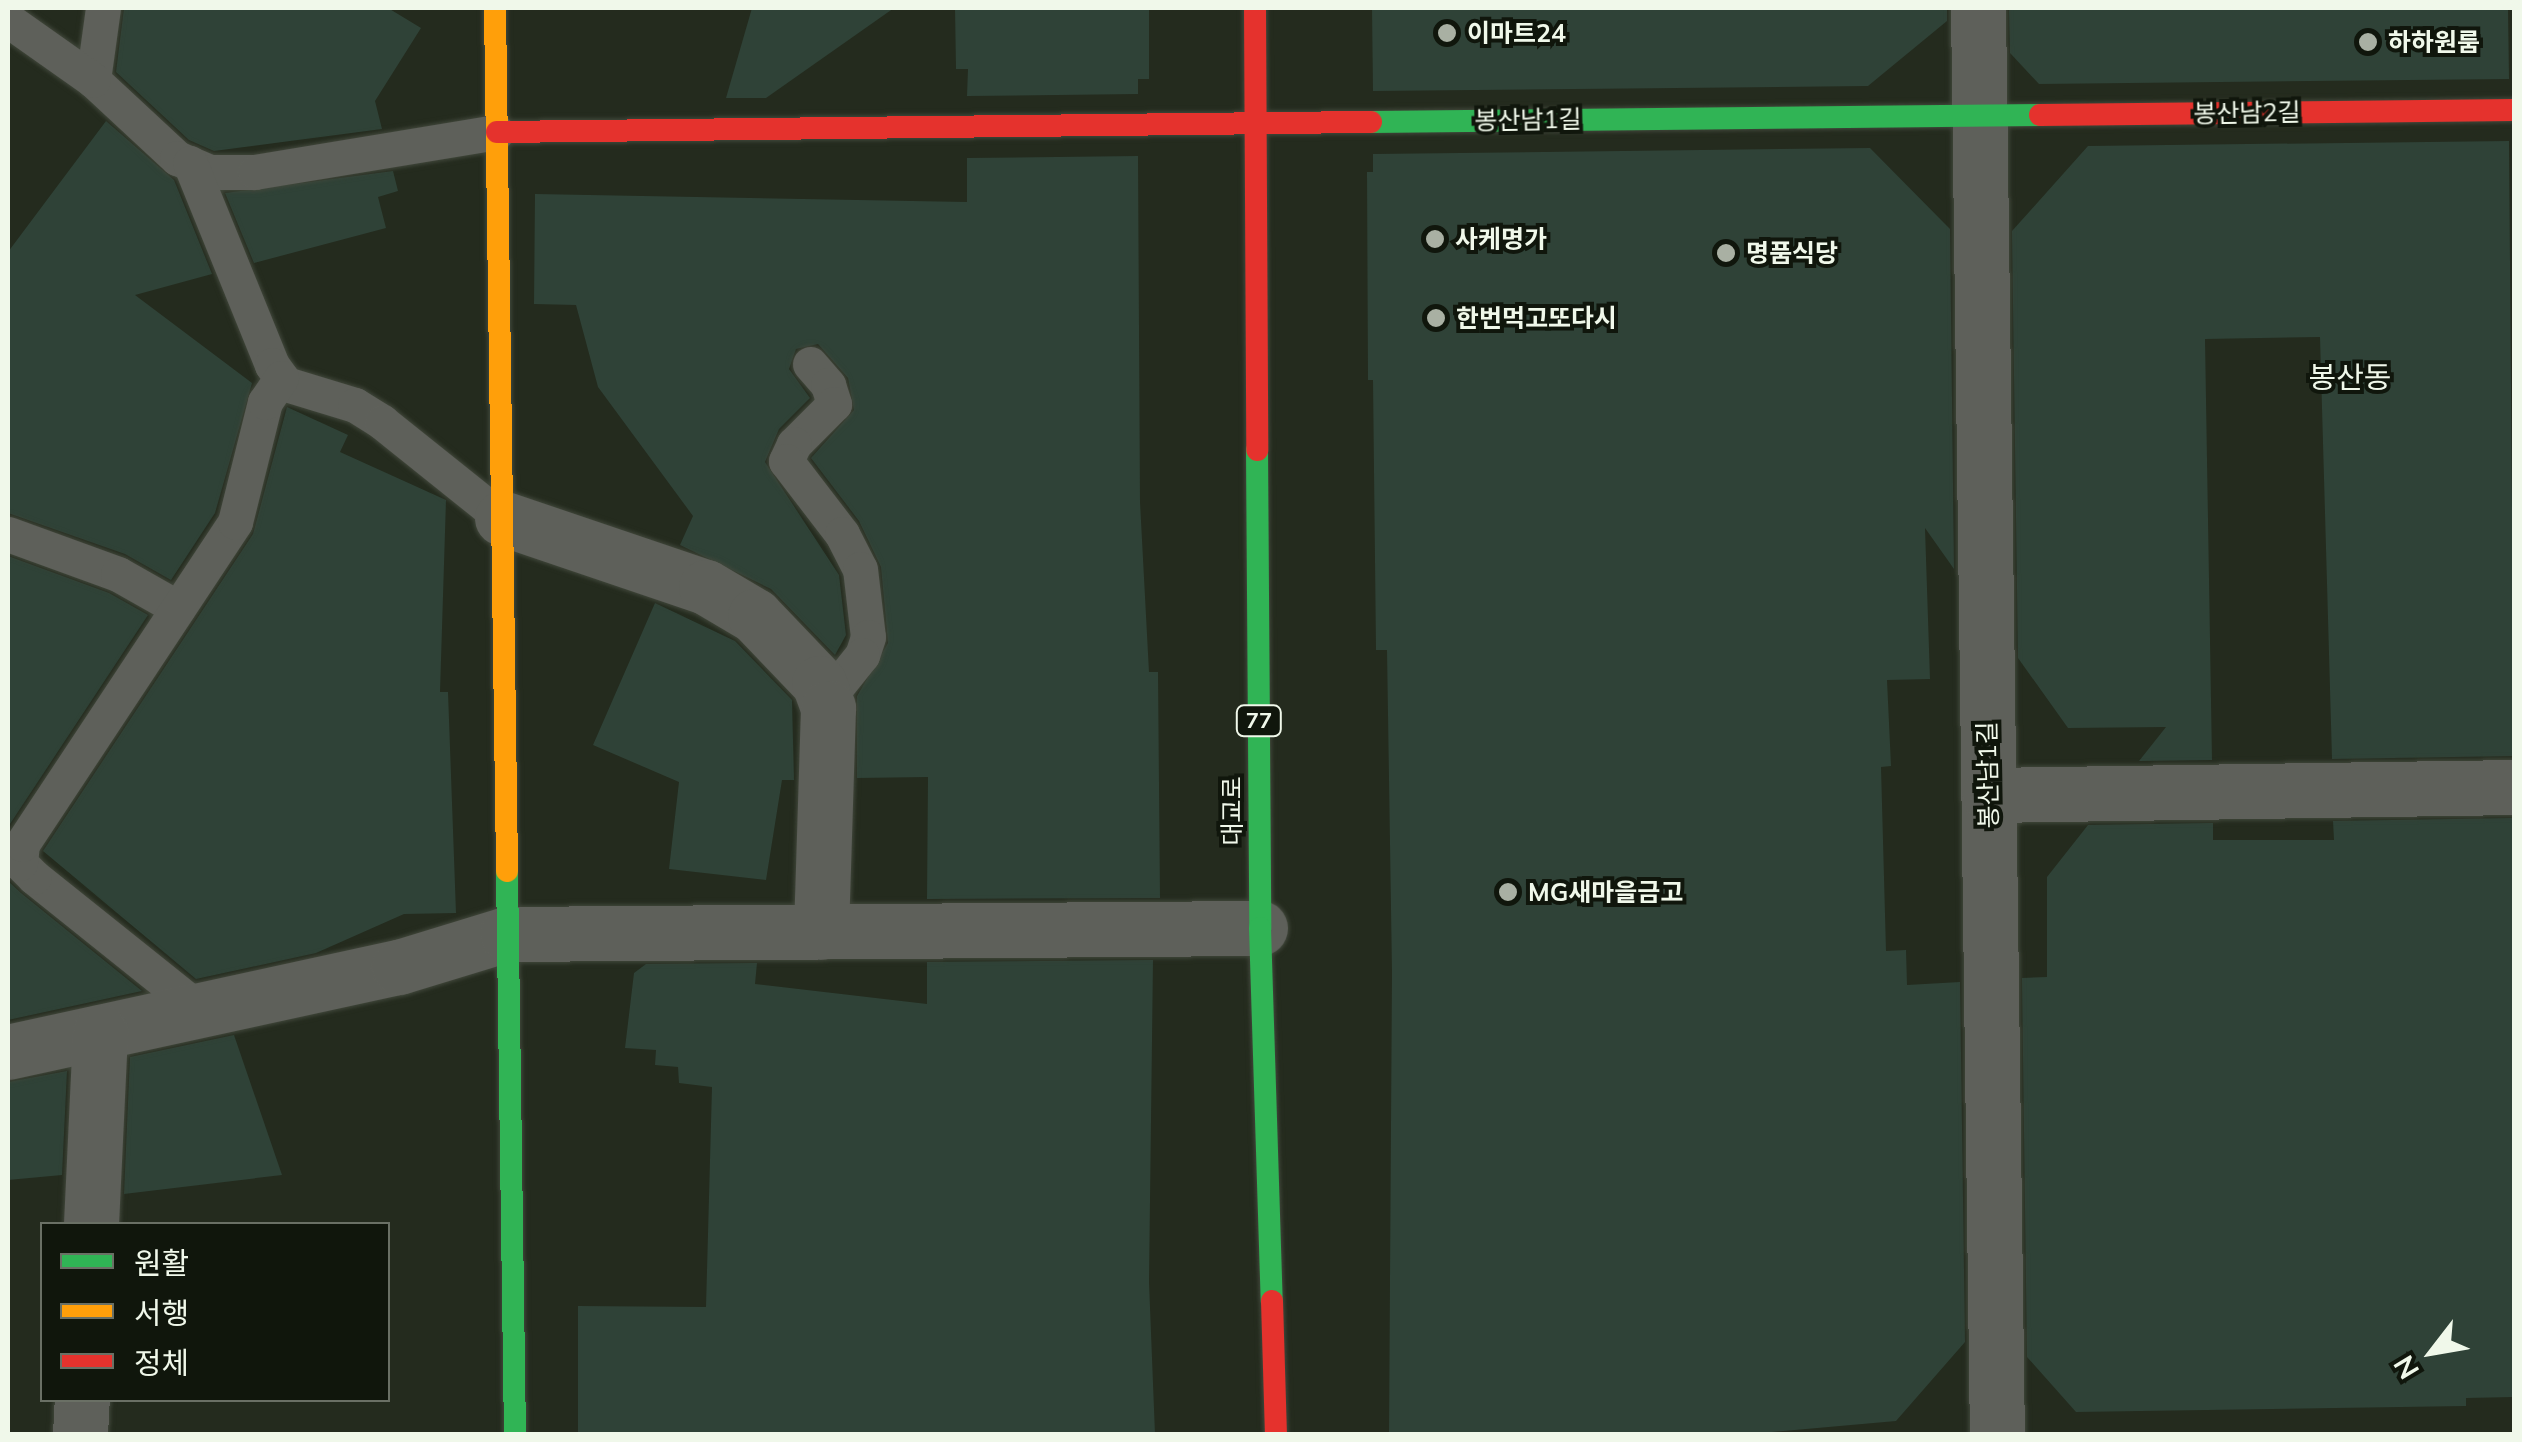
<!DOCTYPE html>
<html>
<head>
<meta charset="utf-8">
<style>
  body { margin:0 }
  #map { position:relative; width:2522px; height:1442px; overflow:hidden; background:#242b1e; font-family:Mulish,"Noto Sans KR",sans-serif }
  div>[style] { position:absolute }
  .building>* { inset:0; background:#2f4237 }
  .roads { filter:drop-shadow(0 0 2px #41473b) drop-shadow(0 0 2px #41473b) }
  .lane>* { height:35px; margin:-17.5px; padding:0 17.5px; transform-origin:17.5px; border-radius:17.5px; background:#5e605a }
  .street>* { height:55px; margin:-27.5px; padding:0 27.5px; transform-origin:27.5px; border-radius:27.5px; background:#5e605a }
  .fast>* { height:22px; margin:-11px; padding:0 11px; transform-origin:11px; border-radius:11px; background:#30b455 }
  .slow>* { height:22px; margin:-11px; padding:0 11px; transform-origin:11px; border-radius:11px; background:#ff9f0a }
  .jam>* { height:22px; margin:-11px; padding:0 11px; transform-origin:11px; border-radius:11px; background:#e5322d }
  .dots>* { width:28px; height:28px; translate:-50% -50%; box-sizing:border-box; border:5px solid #10160c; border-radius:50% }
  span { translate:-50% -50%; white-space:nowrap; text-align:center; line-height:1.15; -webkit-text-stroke:8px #10160c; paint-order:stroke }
  .shield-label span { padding:2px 8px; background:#10160c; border:2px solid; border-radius:8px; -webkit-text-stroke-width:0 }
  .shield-label { font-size:22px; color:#f0f8ea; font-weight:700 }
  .poi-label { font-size:25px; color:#f0f8ea; font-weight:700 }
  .left { translate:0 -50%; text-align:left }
  .street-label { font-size:25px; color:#f0f8ea }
  .quarter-label { font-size:30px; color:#f0f8ea }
  .frame { position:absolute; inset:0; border:10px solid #f0f8ea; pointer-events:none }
  .legend { position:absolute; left:40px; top:1222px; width:350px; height:180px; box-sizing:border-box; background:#10160c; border:2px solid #6a7065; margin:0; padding:12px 18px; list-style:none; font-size:30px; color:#f0f8ea }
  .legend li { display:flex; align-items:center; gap:20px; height:50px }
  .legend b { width:50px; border:2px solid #6a7065 }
  .north { position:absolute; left:2382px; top:1302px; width:100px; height:100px; -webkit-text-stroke:8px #10160c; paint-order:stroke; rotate:239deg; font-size:28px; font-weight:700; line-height:40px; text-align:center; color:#f0f8ea }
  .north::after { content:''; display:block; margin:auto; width:35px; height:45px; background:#f0f8ea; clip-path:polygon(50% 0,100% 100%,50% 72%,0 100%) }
</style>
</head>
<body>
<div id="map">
  <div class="building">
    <i style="clip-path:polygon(124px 8px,388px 8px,421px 28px,375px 101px,382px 129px,214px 151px,189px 140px,116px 72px)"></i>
    <i style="clip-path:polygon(752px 8px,894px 8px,766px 98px,726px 98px)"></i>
    <i style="clip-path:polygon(955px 8px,1149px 8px,1149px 79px,1138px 79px,1138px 94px,967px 96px,968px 69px,956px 69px)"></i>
    <i style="clip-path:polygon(1372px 8px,1947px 8px,1947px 21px,1868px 86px,1373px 91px)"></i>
    <i style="clip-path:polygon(2009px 8px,2508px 8px,2509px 79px,2039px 84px,2010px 53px)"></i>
    <i style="clip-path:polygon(106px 121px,174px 180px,212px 274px,135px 295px,252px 383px,215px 513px,171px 580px,125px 554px,8px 513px,8px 252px)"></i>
    <i style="clip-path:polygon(2509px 141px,2514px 756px,2332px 759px,2320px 337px,2205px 339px,2212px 760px,2139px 761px,2166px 727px,2068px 728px,2018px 658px,2012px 231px,2088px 146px)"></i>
    <i style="clip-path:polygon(1870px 148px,1950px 229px,1954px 569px,1925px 528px,1930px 679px,1887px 680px,1891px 766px,1881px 767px,1886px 951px,1906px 950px,1907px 985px,1960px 982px,1965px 1342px,1896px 1421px,1750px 1434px,1389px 1434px,1392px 972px,1387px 650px,1376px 650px,1373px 380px,1368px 380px,1367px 172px,1373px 172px,1373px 154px)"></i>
    <i style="clip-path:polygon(1138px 156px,1140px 502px,1149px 672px,1158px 672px,1160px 898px,927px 899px,928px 777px,857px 778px,857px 696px,888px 643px,881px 567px,859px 521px,811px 458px,854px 410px,848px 378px,818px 344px,796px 349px,789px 369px,810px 398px,779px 429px,765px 462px,839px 575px,846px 635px,835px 655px,771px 589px,680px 545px,693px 516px,598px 387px,576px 305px,534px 304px,535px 194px,967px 202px,967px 158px)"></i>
    <i style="clip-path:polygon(393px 171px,398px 191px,378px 197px,386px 228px,254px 263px,225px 193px)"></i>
    <i style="clip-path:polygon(287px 407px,348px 435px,340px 452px,446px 500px,440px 692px,448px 692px,456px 913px,404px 914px,316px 953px,196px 979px,43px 851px,253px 534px)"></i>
    <i style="clip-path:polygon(8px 556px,109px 593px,148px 615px,8px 827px)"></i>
    <i style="clip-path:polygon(655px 603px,735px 641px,792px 700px,794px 780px,782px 780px,766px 880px,669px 869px,679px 782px,593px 745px)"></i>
    <i style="clip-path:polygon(2514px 818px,2514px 1397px,2466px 1398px,2466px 1406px,2076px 1412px,2027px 1357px,2022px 978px,2047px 977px,2047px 877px,2088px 825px,2213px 823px,2213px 840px,2334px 840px,2333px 821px)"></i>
    <i style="clip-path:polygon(8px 881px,21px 893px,142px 991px,8px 1020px)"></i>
    <i style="clip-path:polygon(1153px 960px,1149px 1282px,1155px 1434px,578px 1434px,578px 1306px,706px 1307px,712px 1087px,679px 1083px,678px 1067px,655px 1065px,656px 1050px,625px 1048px,634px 973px,646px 964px,757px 963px,755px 984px,927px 1004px,927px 962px)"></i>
    <i style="clip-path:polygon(234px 1035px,282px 1175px,124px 1194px,130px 1057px)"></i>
    <i style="clip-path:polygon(67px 1071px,62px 1175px,8px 1180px,8px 1082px)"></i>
  </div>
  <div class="roads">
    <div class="lane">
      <i style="left:103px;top:8px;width:73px;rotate:97.9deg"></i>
      <i style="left:93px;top:80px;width:115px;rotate:42.9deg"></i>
      <i style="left:177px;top:158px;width:36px;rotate:23deg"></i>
      <i style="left:210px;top:172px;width:45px"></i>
      <i style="left:255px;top:172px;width:245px;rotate:-9.4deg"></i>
      <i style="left:8px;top:20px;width:104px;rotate:35.2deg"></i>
      <i style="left:190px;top:163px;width:218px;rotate:67.9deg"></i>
      <i style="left:272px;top:365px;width:24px;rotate:54deg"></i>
      <i style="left:286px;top:384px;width:72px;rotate:16.9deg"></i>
      <i style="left:355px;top:405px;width:32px;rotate:32deg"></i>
      <i style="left:382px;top:422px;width:154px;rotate:38.7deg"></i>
      <i style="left:810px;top:364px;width:28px;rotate:49deg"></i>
      <i style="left:828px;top:385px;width:20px;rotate:72deg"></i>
      <i style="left:834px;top:404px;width:57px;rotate:135deg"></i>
      <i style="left:794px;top:444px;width:19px;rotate:115deg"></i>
      <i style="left:786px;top:461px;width:92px;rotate:52.5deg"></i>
      <i style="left:842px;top:534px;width:39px;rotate:63deg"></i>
      <i style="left:860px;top:569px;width:68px;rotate:83.3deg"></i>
      <i style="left:868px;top:637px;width:19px;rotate:108deg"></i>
      <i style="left:862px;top:655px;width:58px;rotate:128.7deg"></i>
      <i style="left:8px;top:534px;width:117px;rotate:20deg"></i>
      <i style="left:118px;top:574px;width:69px;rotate:29.5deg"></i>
      <i style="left:200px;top:1010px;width:213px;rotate:-141.3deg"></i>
      <i style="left:34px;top:877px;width:20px;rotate:-135deg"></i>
      <i style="left:20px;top:863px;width:19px;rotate:-84deg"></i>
      <i style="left:22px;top:844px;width:386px;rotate:-56.5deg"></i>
      <i style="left:235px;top:522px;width:124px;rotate:-76deg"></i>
      <i style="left:265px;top:402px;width:29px;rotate:-56deg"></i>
    </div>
    <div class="street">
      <i style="left:1978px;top:8px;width:1426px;rotate:89.24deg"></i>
      <i style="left:502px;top:518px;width:215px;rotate:18.7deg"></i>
      <i style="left:706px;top:587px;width:57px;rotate:30.6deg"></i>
      <i style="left:755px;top:616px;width:93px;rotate:46.3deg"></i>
      <i style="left:819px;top:683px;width:27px;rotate:70deg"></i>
      <i style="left:828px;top:708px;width:224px;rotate:91.8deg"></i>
      <i style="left:1989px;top:795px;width:525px;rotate:-0.87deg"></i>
      <i style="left:8px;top:1052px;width:400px;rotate:-12.3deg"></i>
      <i style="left:399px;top:967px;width:113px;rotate:-17deg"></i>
      <i style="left:507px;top:934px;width:753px;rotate:-0.46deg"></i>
      <i style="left:91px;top:1224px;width:192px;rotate:-87.3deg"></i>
      <i style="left:80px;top:1434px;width:34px;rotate:-87deg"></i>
    </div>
    <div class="fast">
      <i style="left:1371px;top:122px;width:669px;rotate:-0.6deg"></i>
      <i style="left:1257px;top:450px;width:478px;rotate:89.6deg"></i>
      <i style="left:1260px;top:928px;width:373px;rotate:88.2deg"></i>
      <i style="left:507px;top:871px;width:563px;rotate:89.19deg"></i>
    </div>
    <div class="slow">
      <i style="left:495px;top:8px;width:863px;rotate:89.2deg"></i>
    </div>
    <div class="jam">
      <i style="left:1255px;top:8px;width:442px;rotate:89.7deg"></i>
      <i style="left:2040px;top:115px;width:474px;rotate:-0.6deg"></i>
      <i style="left:497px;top:132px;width:874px;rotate:-0.66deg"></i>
      <i style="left:1272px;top:1301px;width:133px;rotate:88.3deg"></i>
    </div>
  </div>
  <div class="dots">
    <i style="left:1447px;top:33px;background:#a9b0a3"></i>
    <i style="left:2368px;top:42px;background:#a9b0a3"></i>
    <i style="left:1435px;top:239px;background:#a9b0a3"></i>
    <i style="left:1726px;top:253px;background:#a9b0a3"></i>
    <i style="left:1436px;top:318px;background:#a9b0a3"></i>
    <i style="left:1508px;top:892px;background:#a9b0a3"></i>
  </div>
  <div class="shield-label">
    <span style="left:1259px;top:721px">77</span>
  </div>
  <div class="poi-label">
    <span class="left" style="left:1467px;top:33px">이마트24</span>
    <span class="left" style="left:2388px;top:42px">하하원룸</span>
    <span class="left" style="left:1455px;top:239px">사케명가</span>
    <span class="left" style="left:1746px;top:253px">명품식당</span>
    <span class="left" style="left:1456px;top:318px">한번먹고또다시</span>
    <span class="left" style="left:1528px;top:892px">MG새마을금고</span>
  </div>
  <div class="street-label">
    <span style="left:2247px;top:113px;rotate:-1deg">봉산남2길</span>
    <span style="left:1528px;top:120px;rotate:-1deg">봉산남1길</span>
    <span style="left:1988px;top:775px;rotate:-91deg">봉산남1길</span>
    <span style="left:1232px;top:811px;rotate:-90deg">대교로</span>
  </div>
  <div class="quarter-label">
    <span style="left:2350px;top:377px">봉산동</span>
  </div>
  <div class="frame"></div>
  <ul class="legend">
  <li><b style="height:12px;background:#30b455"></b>원활</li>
  <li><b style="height:12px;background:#ff9f0a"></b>서행</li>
  <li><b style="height:12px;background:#e5322d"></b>정체</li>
  </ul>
  <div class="north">N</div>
</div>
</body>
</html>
